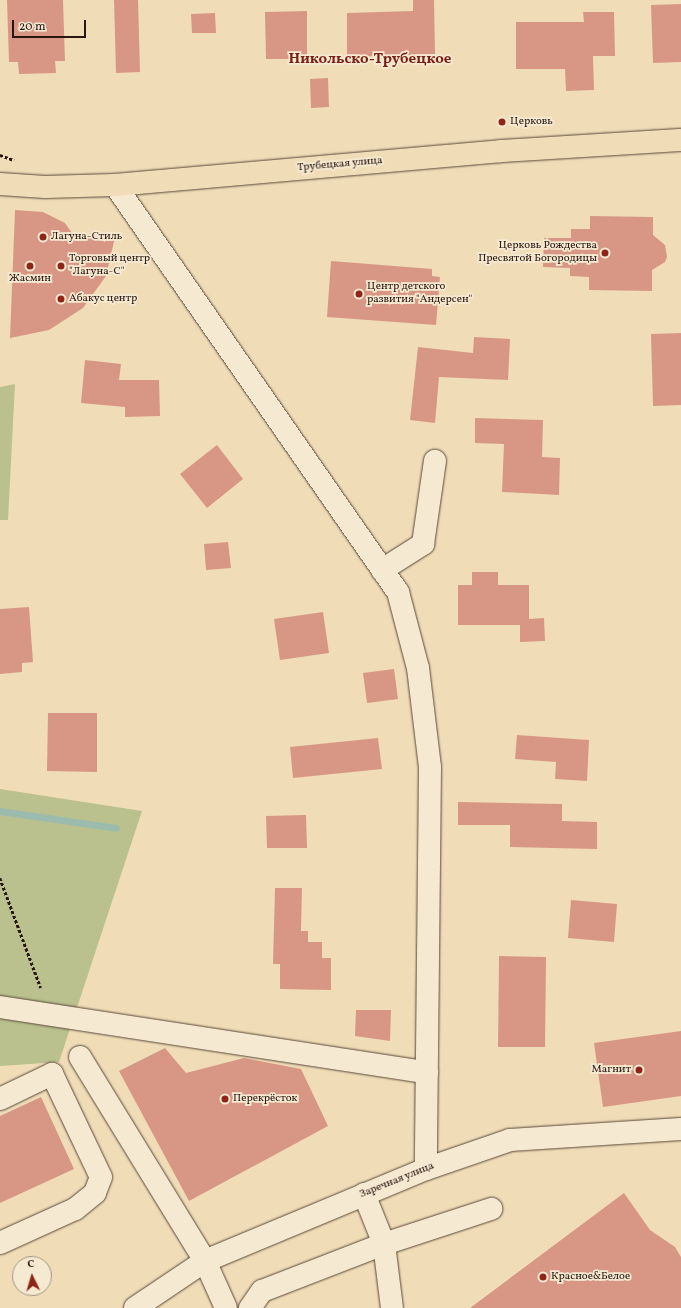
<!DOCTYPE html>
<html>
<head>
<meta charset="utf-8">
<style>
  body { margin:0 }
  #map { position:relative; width:681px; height:1308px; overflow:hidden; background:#f0ddb8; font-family:Vollkorn,serif }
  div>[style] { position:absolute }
  .green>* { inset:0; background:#bac08e }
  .stream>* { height:7px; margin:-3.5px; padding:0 3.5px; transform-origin:3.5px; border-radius:3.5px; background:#9bbcac }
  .building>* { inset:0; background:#d79784 }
  .path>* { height:2.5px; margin-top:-1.25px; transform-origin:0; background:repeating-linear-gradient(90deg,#29160f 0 3px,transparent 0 5px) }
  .roads { filter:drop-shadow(0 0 1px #5b4839) drop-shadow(0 0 1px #5b4839) }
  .minor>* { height:22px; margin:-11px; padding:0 11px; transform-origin:11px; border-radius:11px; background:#f5e9d1 }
  .major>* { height:22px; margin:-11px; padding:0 11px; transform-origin:11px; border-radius:11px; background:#f0ddb8 }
  .dots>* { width:11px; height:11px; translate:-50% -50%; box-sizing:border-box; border:2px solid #f5e9d1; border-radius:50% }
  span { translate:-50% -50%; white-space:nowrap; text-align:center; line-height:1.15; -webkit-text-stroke:3.5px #f5e9d1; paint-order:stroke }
  .poi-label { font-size:11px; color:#29160f }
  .left { translate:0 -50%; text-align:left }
  .right { translate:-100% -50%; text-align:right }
  .street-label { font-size:11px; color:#29160f }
  .district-label { font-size:15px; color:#7a1f14; font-weight:700 }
  .north { position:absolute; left:12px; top:1256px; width:40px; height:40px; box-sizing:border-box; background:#f5e9d1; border:1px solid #a39583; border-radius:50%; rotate:355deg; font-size:11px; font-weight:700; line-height:16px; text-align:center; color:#29160f }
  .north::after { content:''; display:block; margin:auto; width:14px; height:18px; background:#8f2418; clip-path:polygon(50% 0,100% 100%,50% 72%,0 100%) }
  .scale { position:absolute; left:12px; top:20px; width:74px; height:18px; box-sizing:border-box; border:2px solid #29160f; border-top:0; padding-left:5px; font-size:12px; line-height:14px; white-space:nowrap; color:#29160f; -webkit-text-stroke:3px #f5e9d1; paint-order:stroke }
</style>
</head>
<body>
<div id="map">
  <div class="green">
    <i style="clip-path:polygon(15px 384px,8px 520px,0 520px,0 387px)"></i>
    <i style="clip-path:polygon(0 789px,142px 811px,59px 1062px,0 1066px)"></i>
  </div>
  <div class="stream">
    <i style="left:0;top:811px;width:117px;rotate:8.3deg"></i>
  </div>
  <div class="building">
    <i style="clip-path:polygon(7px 0,63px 0,65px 61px,55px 61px,56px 73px,19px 74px,18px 62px,9px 62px)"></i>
    <i style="clip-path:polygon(114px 0,138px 0,140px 72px,116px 73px)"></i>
    <i style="clip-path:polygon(413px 0,434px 0,435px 54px,347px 57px,347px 13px,413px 11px)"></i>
    <i style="clip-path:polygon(681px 4px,681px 62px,653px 63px,651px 5px)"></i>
    <i style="clip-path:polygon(307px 11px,307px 59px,266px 59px,265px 12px)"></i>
    <i style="clip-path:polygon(583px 12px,614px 12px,615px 56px,593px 56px,594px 90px,566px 91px,565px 69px,516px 69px,516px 22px,584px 22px)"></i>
    <i style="clip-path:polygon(215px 13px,216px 33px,192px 33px,191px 14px)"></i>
    <i style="clip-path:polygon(328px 78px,329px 107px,311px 108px,310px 79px)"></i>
    <i style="clip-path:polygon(15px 210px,43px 212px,65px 223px,74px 236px,115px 237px,106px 276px,83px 308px,49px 330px,10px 338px)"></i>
    <i style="clip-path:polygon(590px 216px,653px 217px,653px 235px,665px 245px,667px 257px,665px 262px,652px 270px,652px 291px,589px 290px,589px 277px,570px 276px,570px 268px,543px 267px,544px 238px,571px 238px,571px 229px,590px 229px)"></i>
    <i style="clip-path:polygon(331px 261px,432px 269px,432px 276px,440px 277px,436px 325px,327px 317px)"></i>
    <i style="clip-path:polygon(681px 333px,681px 405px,653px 406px,651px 334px)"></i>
    <i style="clip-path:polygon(474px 337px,510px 339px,508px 380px,439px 377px,435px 423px,410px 420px,418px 347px,473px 353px)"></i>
    <i style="clip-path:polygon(85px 360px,121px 364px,119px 380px,159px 380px,160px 416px,125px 417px,125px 407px,81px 403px)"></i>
    <i style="clip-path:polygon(475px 418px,543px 420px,542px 457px,560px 458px,559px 495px,502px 492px,504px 444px,475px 443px)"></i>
    <i style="clip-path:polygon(217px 445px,243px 479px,207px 508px,180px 474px)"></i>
    <i style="clip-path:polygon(228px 542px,231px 568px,206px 570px,204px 544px)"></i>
    <i style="clip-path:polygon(472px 572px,498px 572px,498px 585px,529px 585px,529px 619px,544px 618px,545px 641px,520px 642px,520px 625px,458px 625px,458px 585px,472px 585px)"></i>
    <i style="clip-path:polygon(29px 607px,33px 662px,22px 663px,22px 672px,0 674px,0 609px)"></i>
    <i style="clip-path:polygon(323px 612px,329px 653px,280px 660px,274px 619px)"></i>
    <i style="clip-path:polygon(394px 669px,398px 699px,367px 703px,363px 673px)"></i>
    <i style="clip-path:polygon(48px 713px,97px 713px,97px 772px,47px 771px)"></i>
    <i style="clip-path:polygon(517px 735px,589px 740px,587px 781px,555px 779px,556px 762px,515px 759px)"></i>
    <i style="clip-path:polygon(378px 738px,382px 769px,293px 778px,290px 747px)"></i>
    <i style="clip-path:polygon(458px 802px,562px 804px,562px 821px,597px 822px,597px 849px,510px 847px,510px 825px,458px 825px)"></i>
    <i style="clip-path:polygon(306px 815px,307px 848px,267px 848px,266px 816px)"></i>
    <i style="clip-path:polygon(275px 888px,302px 888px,301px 931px,308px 931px,308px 942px,322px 942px,322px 958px,331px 958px,331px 990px,280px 989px,280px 964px,273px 964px)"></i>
    <i style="clip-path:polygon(571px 900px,617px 904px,614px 942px,568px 938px)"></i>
    <i style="clip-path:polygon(499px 956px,546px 957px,545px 1047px,498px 1047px)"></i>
    <i style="clip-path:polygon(356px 1010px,391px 1010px,390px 1041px,355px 1036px)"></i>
    <i style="clip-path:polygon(681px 1031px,681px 1096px,603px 1107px,594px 1043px)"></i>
    <i style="clip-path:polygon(165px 1048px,186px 1073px,244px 1058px,301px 1069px,328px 1126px,189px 1201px,119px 1071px)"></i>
    <i style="clip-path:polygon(41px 1097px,74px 1169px,0 1203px,0 1116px)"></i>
    <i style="clip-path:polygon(624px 1193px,650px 1230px,675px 1247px,681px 1257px,681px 1308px,470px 1308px)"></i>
  </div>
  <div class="path">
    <i style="left:0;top:155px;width:15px;rotate:20deg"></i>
    <i style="left:0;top:878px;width:117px;rotate:69.6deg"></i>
  </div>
  <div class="roads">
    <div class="minor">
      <i style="left:115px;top:185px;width:496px;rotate:55.2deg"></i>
      <i style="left:398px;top:592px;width:79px;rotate:75.3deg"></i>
      <i style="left:418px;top:668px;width:100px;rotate:83.1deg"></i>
      <i style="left:430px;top:767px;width:402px;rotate:90.6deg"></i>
      <i style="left:382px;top:570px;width:49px;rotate:-32.4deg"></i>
      <i style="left:423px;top:544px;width:84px;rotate:-81.8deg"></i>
      <i style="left:0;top:1007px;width:432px;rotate:8.7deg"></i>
      <i style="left:80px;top:1057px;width:239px;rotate:58.5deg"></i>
      <i style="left:205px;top:1261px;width:51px;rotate:65.9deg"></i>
      <i style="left:0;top:1099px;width:58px;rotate:-25.7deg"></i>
      <i style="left:52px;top:1074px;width:114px;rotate:64.6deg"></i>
      <i style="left:101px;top:1177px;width:17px;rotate:111deg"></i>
      <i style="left:95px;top:1193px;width:26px;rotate:141deg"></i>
      <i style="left:75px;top:1209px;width:82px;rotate:155.6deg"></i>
      <i style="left:364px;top:1194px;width:54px;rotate:68.2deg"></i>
      <i style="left:384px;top:1244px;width:64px;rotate:82.9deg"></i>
      <i style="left:135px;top:1308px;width:84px;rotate:-33.9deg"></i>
      <i style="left:205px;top:1261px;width:239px;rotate:-22.6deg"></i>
      <i style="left:426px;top:1169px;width:89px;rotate:-19deg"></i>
      <i style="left:510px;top:1140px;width:171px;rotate:-3.7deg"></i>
      <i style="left:250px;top:1308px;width:21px;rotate:-55deg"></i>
      <i style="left:262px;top:1291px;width:131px;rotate:-21.1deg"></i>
      <i style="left:384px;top:1244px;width:113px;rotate:-18.1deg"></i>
    </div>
    <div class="major">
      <i style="left:0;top:184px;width:45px;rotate:3.8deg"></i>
      <i style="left:45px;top:187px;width:70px;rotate:-1.6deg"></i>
      <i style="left:115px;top:185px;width:387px;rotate:-5deg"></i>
      <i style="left:501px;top:151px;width:180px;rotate:-3.5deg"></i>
    </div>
  </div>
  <div class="dots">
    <i style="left:502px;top:122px;background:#8f2418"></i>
    <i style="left:43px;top:237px;background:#8f2418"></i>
    <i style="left:605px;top:253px;background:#8f2418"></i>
    <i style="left:30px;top:266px;background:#8f2418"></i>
    <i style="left:61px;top:266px;background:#8f2418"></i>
    <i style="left:359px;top:294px;background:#8f2418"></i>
    <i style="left:61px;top:299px;background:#8f2418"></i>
    <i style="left:639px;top:1070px;background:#8f2418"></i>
    <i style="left:225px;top:1099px;background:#8f2418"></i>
    <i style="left:543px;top:1277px;background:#8f2418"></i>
  </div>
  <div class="poi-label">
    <span class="left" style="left:510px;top:122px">Церковь</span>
    <span class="left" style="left:51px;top:237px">Лагуна-Стиль</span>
    <span class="right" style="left:597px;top:253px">Церковь Рождества<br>Пресвятой Богородицы</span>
    <span class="left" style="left:69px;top:266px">Торговый центр<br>"Лагуна-С"</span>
    <span style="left:30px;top:279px">Жасмин</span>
    <span class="left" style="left:367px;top:294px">Центр детского<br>развития "Андерсен"</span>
    <span class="left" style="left:69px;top:299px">Абакус центр</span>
    <span class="right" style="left:631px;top:1070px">Магнит</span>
    <span class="left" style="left:233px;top:1099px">Перекрёсток</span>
    <span class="left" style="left:551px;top:1277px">Красное&amp;Белое</span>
  </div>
  <div class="street-label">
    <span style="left:340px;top:165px;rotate:-5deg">Трубецкая улица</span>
    <span style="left:397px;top:1181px;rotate:-22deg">Заречная улица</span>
  </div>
  <div class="district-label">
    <span style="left:370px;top:60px">Никольско-Трубецкое</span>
  </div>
  <div class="north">С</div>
  <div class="scale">20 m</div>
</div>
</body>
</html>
